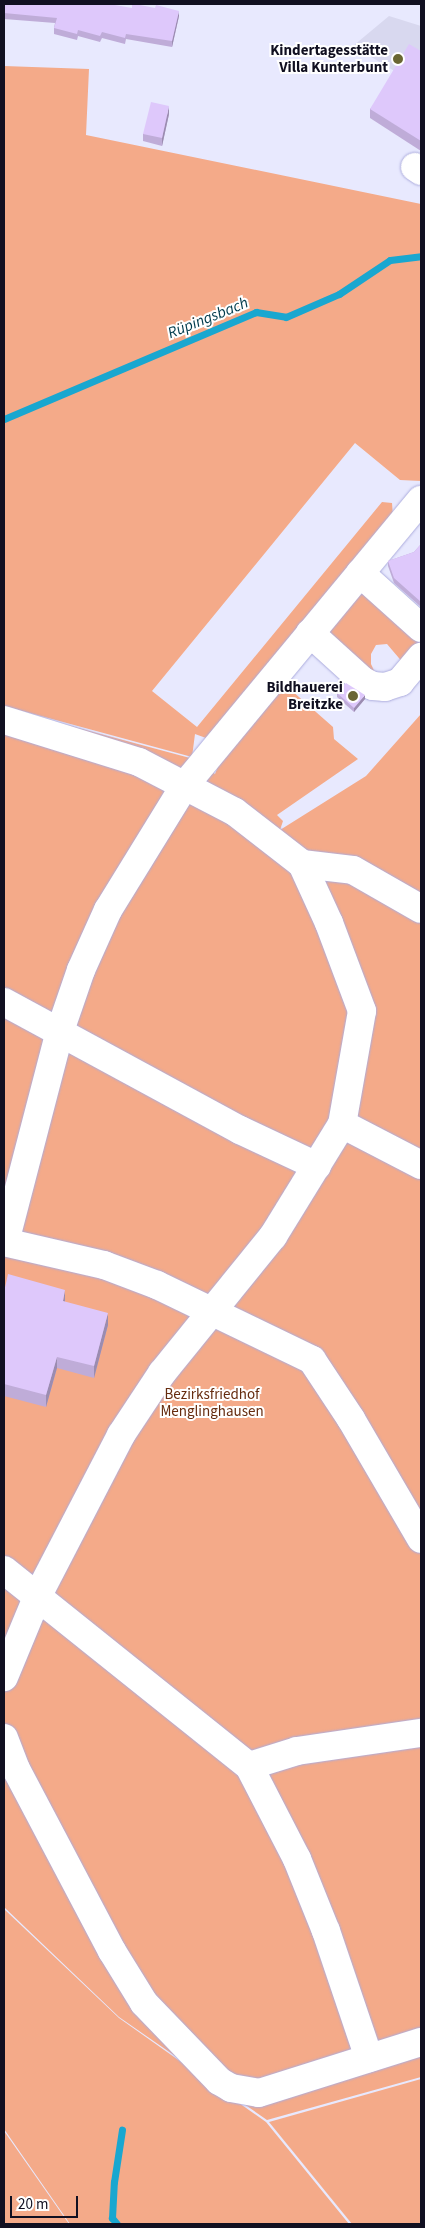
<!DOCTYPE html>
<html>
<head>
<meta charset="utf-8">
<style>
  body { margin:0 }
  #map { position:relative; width:425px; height:2228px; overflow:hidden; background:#e8e9fe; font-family:"Source Sans 3",sans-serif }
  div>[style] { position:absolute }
  .built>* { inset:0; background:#d8d8ef }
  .green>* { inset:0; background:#f4aa89 }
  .stream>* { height:7px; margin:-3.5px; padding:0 3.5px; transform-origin:3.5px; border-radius:3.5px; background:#19a7d0 }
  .roads { filter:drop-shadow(0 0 1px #acacdd) drop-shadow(0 0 1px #acacdd) }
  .minor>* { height:28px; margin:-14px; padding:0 14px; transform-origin:14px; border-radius:14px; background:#fff }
  .wall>* { inset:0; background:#bfacd8 }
  .shaded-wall>* { inset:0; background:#9b8cb0 }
  .building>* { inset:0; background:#dec8fb }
  .dots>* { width:14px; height:14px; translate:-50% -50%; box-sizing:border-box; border:2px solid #fff; border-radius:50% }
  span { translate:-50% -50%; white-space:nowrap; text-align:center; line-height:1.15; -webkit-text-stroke:4px #fff; paint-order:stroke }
  .poi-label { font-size:15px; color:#111021; font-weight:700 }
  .right { translate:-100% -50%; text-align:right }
  .park-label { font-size:15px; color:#662c0f }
  .water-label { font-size:16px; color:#013b4c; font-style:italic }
  .frame { position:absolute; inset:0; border:5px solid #111021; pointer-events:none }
  .scale { position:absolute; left:10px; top:2196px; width:68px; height:22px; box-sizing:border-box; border:2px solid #111021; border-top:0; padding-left:6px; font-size:15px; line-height:18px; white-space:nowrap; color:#111021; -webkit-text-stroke:4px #fff; paint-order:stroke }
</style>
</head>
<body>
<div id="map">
  <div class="built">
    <i style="clip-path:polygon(389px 16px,421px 26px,421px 87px,353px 46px)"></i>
  </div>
  <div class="green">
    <i style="clip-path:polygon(4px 66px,89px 69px,86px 135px,421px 204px,421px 481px,400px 480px,355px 443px,152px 691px,197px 727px,382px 502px,392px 503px,393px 516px,206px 738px,195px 734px,192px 757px,4px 706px)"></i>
    <i style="clip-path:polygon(360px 588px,420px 640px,420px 646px,404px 664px,387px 644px,376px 645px,371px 654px,371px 664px,377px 677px,335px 648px,327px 627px)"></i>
    <i style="clip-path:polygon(287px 674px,291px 690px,333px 727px,334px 739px,358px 759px,277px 815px,283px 821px,280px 830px,366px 776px,421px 714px,421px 2077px,267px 2120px,119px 2017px,4px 1907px,4px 708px,190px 758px,215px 774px,224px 751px)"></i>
    <i style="clip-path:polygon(4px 1909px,119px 2018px,266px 2122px,349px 2224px,70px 2224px,4px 2129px)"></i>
    <i style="clip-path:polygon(421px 2079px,421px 2224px,352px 2224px,269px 2122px)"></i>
    <i style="clip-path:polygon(4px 2131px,69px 2224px,4px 2224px)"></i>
  </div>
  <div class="stream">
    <i style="left:4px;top:419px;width:274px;rotate:-23deg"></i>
    <i style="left:256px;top:312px;width:30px;rotate:9deg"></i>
    <i style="left:286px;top:317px;width:58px;rotate:-23.5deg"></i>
    <i style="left:339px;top:294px;width:61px;rotate:-33.7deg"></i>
    <i style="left:390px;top:260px;width:31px;rotate:-7deg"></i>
    <i style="left:117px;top:2224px;width:8px;rotate:-130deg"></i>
    <i style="left:112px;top:2218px;width:36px;rotate:-87deg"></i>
    <i style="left:114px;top:2182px;width:53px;rotate:-81.3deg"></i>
  </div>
  <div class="roads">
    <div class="minor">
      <i style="left:415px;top:167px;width:7px;rotate:34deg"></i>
      <i style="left:360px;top:573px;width:82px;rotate:42deg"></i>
      <i style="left:310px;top:633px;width:72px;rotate:42.2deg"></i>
      <i style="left:363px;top:681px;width:11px;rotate:27deg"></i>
      <i style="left:373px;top:686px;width:12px;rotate:5deg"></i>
      <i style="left:385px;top:687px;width:16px;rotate:-18deg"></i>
      <i style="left:400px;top:682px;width:33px;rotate:-50deg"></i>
      <i style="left:4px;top:720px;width:141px;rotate:17.3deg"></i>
      <i style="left:139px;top:762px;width:108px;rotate:27.5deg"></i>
      <i style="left:235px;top:812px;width:85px;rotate:37.8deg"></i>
      <i style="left:302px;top:864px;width:65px;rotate:65.4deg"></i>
      <i style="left:329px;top:923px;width:94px;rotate:69.4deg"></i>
      <i style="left:362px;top:1011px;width:115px;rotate:100deg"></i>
      <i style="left:342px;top:1124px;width:132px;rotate:121.6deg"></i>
      <i style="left:273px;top:1236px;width:176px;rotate:129deg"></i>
      <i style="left:162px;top:1373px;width:74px;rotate:123.5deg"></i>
      <i style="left:121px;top:1435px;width:180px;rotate:117.4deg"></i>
      <i style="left:38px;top:1595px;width:89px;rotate:112.5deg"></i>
      <i style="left:302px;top:864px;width:51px;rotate:6.7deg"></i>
      <i style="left:353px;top:870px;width:78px;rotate:29.8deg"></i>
      <i style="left:4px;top:1002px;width:268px;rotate:28.5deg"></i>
      <i style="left:240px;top:1130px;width:85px;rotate:25.1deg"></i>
      <i style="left:342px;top:1124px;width:89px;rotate:27.4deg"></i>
      <i style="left:4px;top:1242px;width:103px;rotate:13deg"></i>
      <i style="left:104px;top:1265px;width:57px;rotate:20.7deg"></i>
      <i style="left:157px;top:1285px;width:172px;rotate:25.8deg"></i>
      <i style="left:312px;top:1360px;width:71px;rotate:56.5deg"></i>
      <i style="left:351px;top:1419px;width:139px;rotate:59.7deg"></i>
      <i style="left:5px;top:1242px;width:218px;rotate:-75.4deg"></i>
      <i style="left:60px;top:1031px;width:65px;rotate:-71deg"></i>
      <i style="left:81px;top:970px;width:66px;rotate:-65.8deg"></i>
      <i style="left:108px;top:910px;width:147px;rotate:-58.4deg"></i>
      <i style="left:185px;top:785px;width:370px;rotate:-50.4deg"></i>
      <i style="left:4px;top:1570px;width:314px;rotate:38.7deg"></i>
      <i style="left:249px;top:1766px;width:105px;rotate:62.7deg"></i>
      <i style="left:297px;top:1859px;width:78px;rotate:68.1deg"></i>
      <i style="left:326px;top:1931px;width:134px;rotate:71.3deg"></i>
      <i style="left:4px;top:1738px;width:33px;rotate:69deg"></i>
      <i style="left:16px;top:1769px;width:206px;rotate:62.2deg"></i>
      <i style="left:112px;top:1951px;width:61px;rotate:58.4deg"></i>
      <i style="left:144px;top:2003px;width:108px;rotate:46.1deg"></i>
      <i style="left:219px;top:2081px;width:14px;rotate:30deg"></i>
      <i style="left:231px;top:2088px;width:28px;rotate:10deg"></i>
      <i style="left:259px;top:2093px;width:170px;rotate:-17.5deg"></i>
      <i style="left:249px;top:1766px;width:50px;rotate:-17.4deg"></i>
      <i style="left:297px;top:1751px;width:125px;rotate:-8.3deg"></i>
    </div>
  </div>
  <div class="wall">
    <i style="clip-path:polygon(4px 4px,179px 16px,172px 47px,126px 39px,125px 44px,102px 38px,100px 42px,78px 36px,77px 40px,54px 34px,54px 28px,55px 23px,4px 19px)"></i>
    <i style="clip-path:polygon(421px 51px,421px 151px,370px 118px,370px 109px)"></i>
    <i style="clip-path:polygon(169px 114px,162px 146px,143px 141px,143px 134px)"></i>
    <i style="clip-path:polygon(421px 544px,421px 607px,394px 583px,388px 566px,388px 561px,414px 552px)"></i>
    <i style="clip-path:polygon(337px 693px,365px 699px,354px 712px,337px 697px)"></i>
    <i style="clip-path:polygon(4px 1292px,65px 1302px,108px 1325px,94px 1378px,57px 1368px,46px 1407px,4px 1396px)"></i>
  </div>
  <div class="shaded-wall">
    <i style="clip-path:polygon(179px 11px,179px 16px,172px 47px,172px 41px)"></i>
    <i style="clip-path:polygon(169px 106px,169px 114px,162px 146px,162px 138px)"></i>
    <i style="clip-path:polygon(365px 695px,365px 699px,354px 712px,354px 708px)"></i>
    <i style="clip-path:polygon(65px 1290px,65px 1302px,63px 1301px)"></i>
    <i style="clip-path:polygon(108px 1313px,108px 1325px,94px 1378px,94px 1366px)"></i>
    <i style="clip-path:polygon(57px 1357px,57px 1368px,46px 1407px,46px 1395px)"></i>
  </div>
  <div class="building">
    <i style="clip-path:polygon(4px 4px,109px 4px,132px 8px,132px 4px,135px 4px,155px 8px,156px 5px,179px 11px,172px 41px,126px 34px,125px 38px,102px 32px,100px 36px,78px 30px,77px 34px,54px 28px,57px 18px,4px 13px)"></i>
    <i style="clip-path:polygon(409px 44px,421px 51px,421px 141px,370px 109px)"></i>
    <i style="clip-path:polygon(151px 102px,169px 106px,162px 138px,143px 134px)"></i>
    <i style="clip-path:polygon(421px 544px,421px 602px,394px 578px,388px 561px,414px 552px)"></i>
    <i style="clip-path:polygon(346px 683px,365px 695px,354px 708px,337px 693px)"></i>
    <i style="clip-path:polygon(8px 1274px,65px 1290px,63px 1301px,108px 1313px,94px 1366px,57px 1357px,46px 1395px,4px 1384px,4px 1292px)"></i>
  </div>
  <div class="dots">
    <i style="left:398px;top:59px;background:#6a6633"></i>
    <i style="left:353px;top:696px;background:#6a6633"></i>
  </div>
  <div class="poi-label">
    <span class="right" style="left:388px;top:59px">Kindertagesstätte<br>Villa Kunterbunt</span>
    <span class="right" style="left:343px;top:696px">Bildhauerei<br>Breitzke</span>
  </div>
  <div class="park-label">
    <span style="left:212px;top:1403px">Bezirksfriedhof<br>Menglinghausen</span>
  </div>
  <div class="water-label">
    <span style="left:208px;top:318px;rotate:-22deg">Rüpingsbach</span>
  </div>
  <div class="frame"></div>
  <div class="scale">20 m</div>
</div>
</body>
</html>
